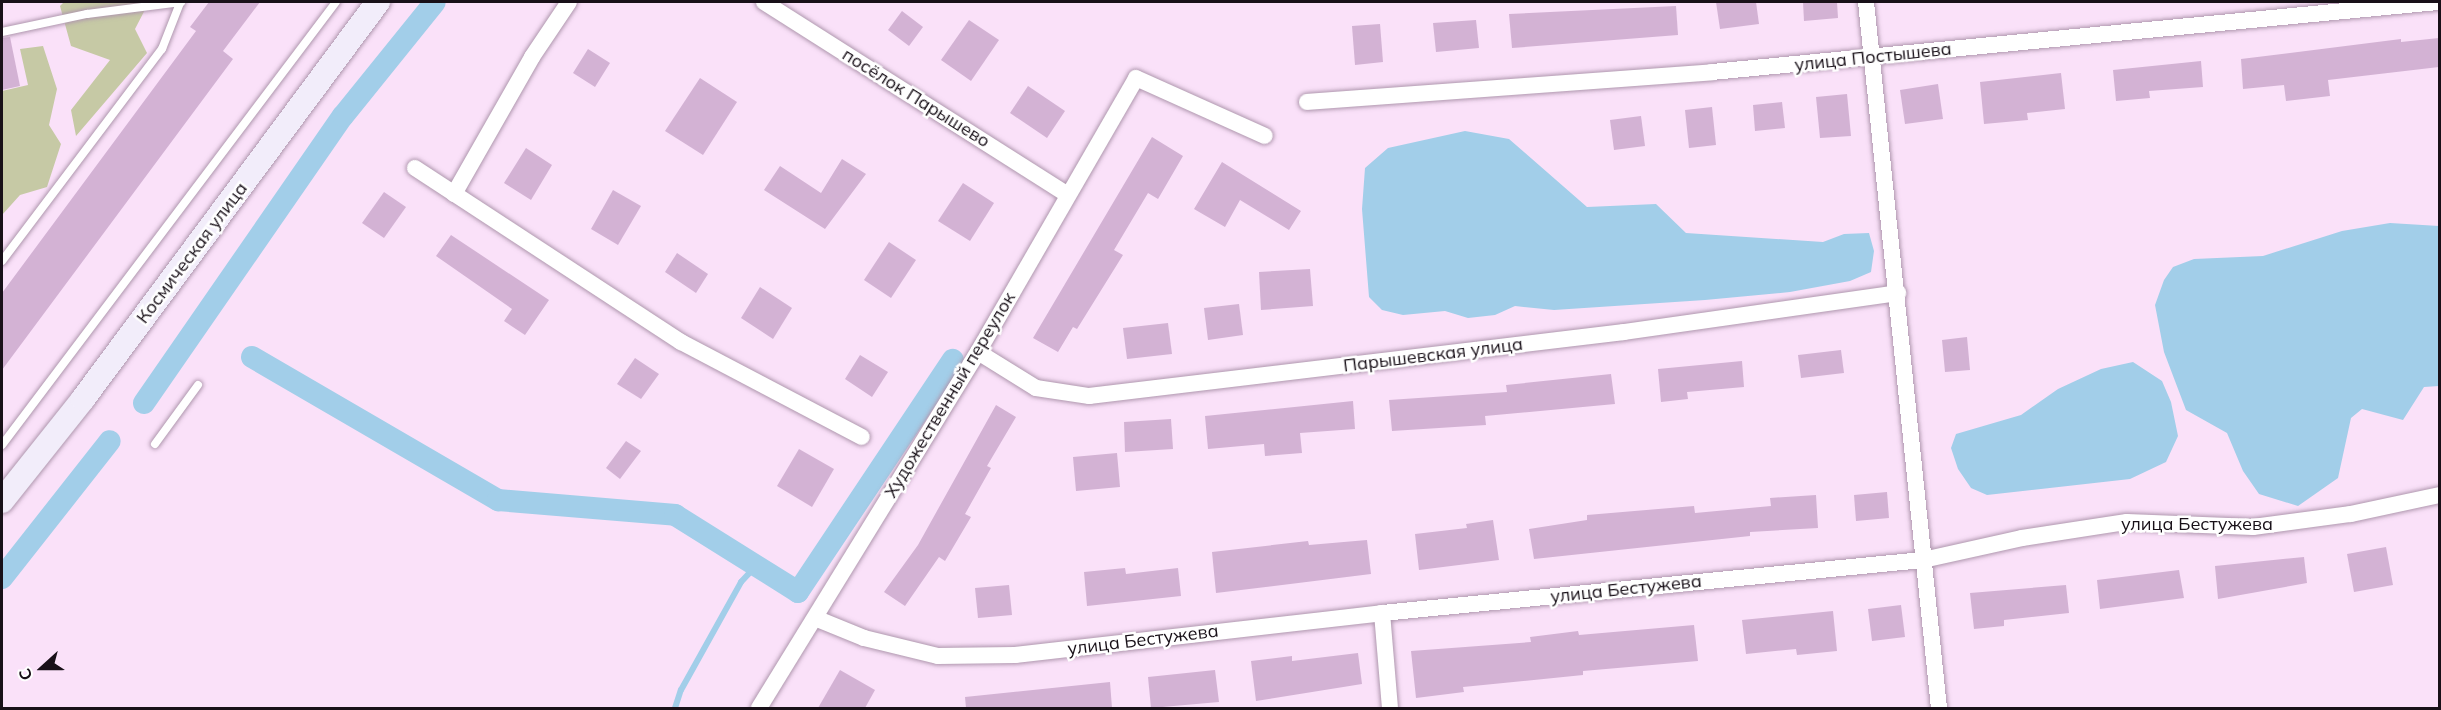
<!DOCTYPE html>
<html>
<head>
<meta charset="utf-8">
<style>
  body { margin:0 }
  #map { position:relative; width:2441px; height:710px; overflow:hidden; background:#fae1f9; font-family:Mulish,sans-serif }
  div>[style] { position:absolute }
  .green>* { inset:0; background:#c6c9a5 }
  .water>* { inset:0; background:#a2cee9 }
  .stream>* { height:6px; margin:-3px; padding:0 3px; transform-origin:3px; border-radius:3px; background:#a2cee9 }
  .canal>* { height:22px; margin:-11px; padding:0 11px; transform-origin:11px; border-radius:11px; background:#a2cee9 }
  .building>* { inset:0; background:#d3b2d4 }
  .roads { filter:drop-shadow(0 0 2px #af97ae) drop-shadow(0 0 2px #af97ae) }
  .lane>* { height:8px; margin:-4px; padding:0 4px; transform-origin:4px; border-radius:4px; background:#fff }
  .street>* { height:16px; margin:-8px; padding:0 8px; transform-origin:8px; border-radius:8px; background:#fff }
  .secondary>* { height:24px; margin:-12px; padding:0 12px; transform-origin:12px; border-radius:12px; background:#f2edfa }
  span { translate:-50% -50%; white-space:nowrap; text-align:center; line-height:1.15; -webkit-text-stroke:5px #fff; paint-order:stroke }
  .street-label { font-size:18px; color:#181018 }
  .frame { position:absolute; inset:0; border:3px solid #181018; pointer-events:none }
  .north { position:absolute; left:12px; top:638px; width:60px; height:60px; -webkit-text-stroke:4px #fff; paint-order:stroke; rotate:249deg; font-size:16px; font-weight:700; line-height:24px; text-align:center; color:#181018 }
  .north::after { content:''; display:block; margin:auto; width:21px; height:27px; background:#181018; clip-path:polygon(50% 0,100% 100%,50% 72%,0 100%) }
</style>
</head>
<body>
<div id="map">
  <div class="green">
    <i style="clip-path:polygon(64px 2px,149px 2px,135px 29px,147px 53px,76px 136px,71px 110px,110px 60px,71px 46px,60px 6px)"></i>
    <i style="clip-path:polygon(43px 46px,57px 89px,49px 125px,61px 144px,47px 187px,20px 195px,2px 215px,2px 91px,28px 85px,20px 49px)"></i>
  </div>
  <div class="water">
    <i style="clip-path:polygon(1465px 131px,1509px 139px,1587px 207px,1656px 204px,1686px 233px,1823px 242px,1844px 234px,1869px 233px,1874px 251px,1871px 272px,1850px 281px,1790px 292px,1705px 300px,1554px 310px,1515px 306px,1495px 315px,1468px 318px,1445px 311px,1403px 315px,1382px 310px,1369px 297px,1362px 209px,1365px 168px,1388px 148px)"></i>
    <i style="clip-path:polygon(2390px 223px,2439px 226px,2439px 386px,2424px 387px,2403px 420px,2362px 409px,2351px 418px,2338px 478px,2298px 506px,2259px 494px,2243px 471px,2227px 433px,2186px 410px,2164px 352px,2155px 305px,2164px 280px,2173px 267px,2194px 259px,2263px 256px,2342px 231px)"></i>
    <i style="clip-path:polygon(2133px 362px,2162px 381px,2171px 402px,2178px 436px,2166px 462px,2130px 479px,1987px 495px,1971px 488px,1958px 469px,1951px 448px,1956px 434px,2021px 415px,2058px 389px,2101px 369px)"></i>
  </div>
  <div class="stream">
    <i style="left:675px;top:708px;width:19px;rotate:-72deg"></i>
    <i style="left:681px;top:690px;width:124px;rotate:-60.9deg"></i>
    <i style="left:741px;top:582px;width:19px;rotate:-47deg"></i>
  </div>
  <div class="canal">
    <i style="left:252px;top:357px;width:285px;rotate:30.2deg"></i>
    <i style="left:498px;top:500px;width:178px;rotate:4.8deg"></i>
    <i style="left:675px;top:515px;width:145px;rotate:32deg"></i>
    <i style="left:798px;top:592px;width:279px;rotate:-56.3deg"></i>
    <i style="left:144px;top:403px;width:349px;rotate:-55.3deg"></i>
    <i style="left:343px;top:116px;width:146px;rotate:-51.1deg"></i>
    <i style="left:2px;top:578px;width:174px;rotate:-51.8deg"></i>
  </div>
  <div class="building">
    <i style="clip-path:polygon(209px 2px,260px 2px,223px 51px,233px 59px,2px 370px,2px 293px,196px 31px,190px 27px)"></i>
    <i style="clip-path:polygon(1716px 2px,1756px 2px,1759px 24px,1720px 29px)"></i>
    <i style="clip-path:polygon(1803px 2px,1837px 2px,1838px 18px,1804px 21px)"></i>
    <i style="clip-path:polygon(1676px 6px,1678px 35px,1512px 48px,1509px 14px)"></i>
    <i style="clip-path:polygon(902px 11px,923px 27px,909px 46px,888px 30px)"></i>
    <i style="clip-path:polygon(969px 20px,999px 40px,971px 81px,941px 60px)"></i>
    <i style="clip-path:polygon(1476px 20px,1479px 48px,1436px 52px,1433px 23px)"></i>
    <i style="clip-path:polygon(1380px 24px,1383px 62px,1355px 65px,1352px 26px)"></i>
    <i style="clip-path:polygon(10px 37px,20px 86px,2px 90px,2px 38px)"></i>
    <i style="clip-path:polygon(2439px 38px,2439px 67px,2328px 80px,2330px 96px,2286px 101px,2284px 85px,2243px 89px,2241px 59px,2401px 39px,2401px 42px)"></i>
    <i style="clip-path:polygon(588px 49px,610px 63px,595px 87px,573px 73px)"></i>
    <i style="clip-path:polygon(2201px 61px,2203px 87px,2149px 91px,2150px 98px,2116px 101px,2113px 70px)"></i>
    <i style="clip-path:polygon(2061px 73px,2065px 109px,2027px 113px,2028px 120px,1984px 124px,1980px 82px)"></i>
    <i style="clip-path:polygon(700px 78px,737px 102px,703px 155px,665px 131px)"></i>
    <i style="clip-path:polygon(1938px 84px,1943px 119px,1905px 124px,1900px 90px)"></i>
    <i style="clip-path:polygon(1028px 86px,1065px 111px,1047px 138px,1010px 113px)"></i>
    <i style="clip-path:polygon(1847px 94px,1851px 136px,1820px 138px,1816px 97px)"></i>
    <i style="clip-path:polygon(1782px 102px,1785px 128px,1755px 131px,1753px 105px)"></i>
    <i style="clip-path:polygon(1712px 107px,1716px 145px,1689px 148px,1685px 110px)"></i>
    <i style="clip-path:polygon(1641px 116px,1645px 146px,1614px 150px,1610px 120px)"></i>
    <i style="clip-path:polygon(1152px 137px,1183px 156px,1158px 199px,1148px 193px,1114px 250px,1123px 255px,1077px 329px,1073px 327px,1058px 352px,1033px 338px)"></i>
    <i style="clip-path:polygon(526px 148px,552px 165px,531px 200px,504px 183px)"></i>
    <i style="clip-path:polygon(842px 159px,866px 174px,825px 229px,764px 190px,780px 166px,821px 193px)"></i>
    <i style="clip-path:polygon(1222px 162px,1301px 211px,1289px 230px,1240px 200px,1225px 227px,1194px 209px)"></i>
    <i style="clip-path:polygon(963px 183px,994px 203px,970px 241px,938px 221px)"></i>
    <i style="clip-path:polygon(613px 190px,641px 206px,618px 245px,591px 229px)"></i>
    <i style="clip-path:polygon(384px 192px,406px 207px,384px 238px,362px 223px)"></i>
    <i style="clip-path:polygon(451px 235px,549px 300px,525px 335px,504px 321px,512px 309px,436px 256px)"></i>
    <i style="clip-path:polygon(889px 242px,916px 260px,891px 298px,864px 280px)"></i>
    <i style="clip-path:polygon(677px 253px,708px 274px,696px 293px,665px 272px)"></i>
    <i style="clip-path:polygon(1310px 269px,1313px 306px,1261px 310px,1259px 272px)"></i>
    <i style="clip-path:polygon(760px 287px,792px 308px,773px 339px,741px 318px)"></i>
    <i style="clip-path:polygon(1239px 304px,1243px 335px,1208px 340px,1204px 308px)"></i>
    <i style="clip-path:polygon(1168px 323px,1172px 354px,1127px 359px,1123px 328px)"></i>
    <i style="clip-path:polygon(1967px 337px,1970px 370px,1945px 372px,1942px 340px)"></i>
    <i style="clip-path:polygon(1841px 350px,1844px 373px,1801px 378px,1798px 355px)"></i>
    <i style="clip-path:polygon(860px 355px,888px 372px,872px 397px,845px 379px)"></i>
    <i style="clip-path:polygon(635px 358px,659px 374px,641px 399px,617px 384px)"></i>
    <i style="clip-path:polygon(1742px 361px,1744px 387px,1687px 392px,1688px 399px,1661px 402px,1658px 369px)"></i>
    <i style="clip-path:polygon(1611px 374px,1615px 404px,1485px 416px,1486px 425px,1392px 431px,1389px 400px,1507px 392px,1506px 385px)"></i>
    <i style="clip-path:polygon(1353px 401px,1355px 429px,1300px 433px,1302px 453px,1265px 456px,1264px 444px,1208px 449px,1205px 416px)"></i>
    <i style="clip-path:polygon(996px 405px,1016px 417px,987px 466px,991px 468px,965px 514px,971px 517px,945px 561px,939px 557px,905px 606px,884px 592px,918px 545px)"></i>
    <i style="clip-path:polygon(1171px 419px,1173px 449px,1125px 452px,1124px 422px)"></i>
    <i style="clip-path:polygon(626px 441px,641px 451px,620px 479px,606px 468px)"></i>
    <i style="clip-path:polygon(799px 449px,834px 469px,812px 507px,777px 486px)"></i>
    <i style="clip-path:polygon(1117px 453px,1120px 487px,1076px 491px,1073px 457px)"></i>
    <i style="clip-path:polygon(1887px 492px,1889px 518px,1856px 521px,1854px 495px)"></i>
    <i style="clip-path:polygon(1816px 495px,1818px 528px,1750px 532px,1750px 536px,1534px 559px,1529px 529px,1587px 520px,1587px 515px,1694px 506px,1695px 513px,1771px 506px,1770px 498px)"></i>
    <i style="clip-path:polygon(1493px 520px,1499px 560px,1419px 570px,1415px 534px,1467px 528px,1466px 524px)"></i>
    <i style="clip-path:polygon(1367px 540px,1371px 574px,1216px 593px,1212px 552px,1308px 541px,1309px 545px)"></i>
    <i style="clip-path:polygon(2386px 547px,2393px 585px,2354px 592px,2347px 554px)"></i>
    <i style="clip-path:polygon(2304px 557px,2307px 583px,2218px 599px,2215px 566px)"></i>
    <i style="clip-path:polygon(1125px 568px,1126px 574px,1178px 568px,1181px 596px,1087px 606px,1084px 572px)"></i>
    <i style="clip-path:polygon(2179px 570px,2184px 598px,2100px 609px,2097px 580px)"></i>
    <i style="clip-path:polygon(1009px 585px,1012px 615px,978px 618px,975px 588px)"></i>
    <i style="clip-path:polygon(2066px 585px,2069px 613px,2004px 620px,2004px 626px,1974px 629px,1970px 593px)"></i>
    <i style="clip-path:polygon(1901px 605px,1905px 637px,1872px 641px,1868px 609px)"></i>
    <i style="clip-path:polygon(1833px 611px,1837px 651px,1797px 655px,1796px 649px,1746px 654px,1742px 620px)"></i>
    <i style="clip-path:polygon(1694px 625px,1698px 661px,1583px 671px,1583px 675px,1463px 687px,1464px 692px,1416px 698px,1411px 651px,1531px 642px,1530px 637px,1578px 631px,1579px 635px)"></i>
    <i style="clip-path:polygon(1358px 653px,1362px 684px,1256px 701px,1251px 661px,1292px 656px,1292px 661px)"></i>
    <i style="clip-path:polygon(840px 670px,875px 690px,865px 708px,818px 708px)"></i>
    <i style="clip-path:polygon(1215px 670px,1219px 702px,1151px 708px,1148px 677px)"></i>
    <i style="clip-path:polygon(1110px 682px,1112px 708px,966px 708px,965px 697px)"></i>
  </div>
  <div class="roads">
    <div class="lane">
      <i style="left:2px;top:32px;width:87px;rotate:-12deg"></i>
      <i style="left:87px;top:14px;width:95px;rotate:-7.3deg"></i>
      <i style="left:2px;top:261px;width:266px;rotate:-53deg"></i>
      <i style="left:162px;top:49px;width:49px;rotate:-68.6deg"></i>
      <i style="left:155px;top:444px;width:73px;rotate:-53.9deg"></i>
      <i style="left:2px;top:445px;width:555px;rotate:-52.99deg"></i>
    </div>
    <div class="street">
      <i style="left:764px;top:2px;width:359px;rotate:32.4deg"></i>
      <i style="left:1866px;top:2px;width:710px;rotate:84.1deg"></i>
      <i style="left:1307px;top:102px;width:406px;rotate:-4.2deg"></i>
      <i style="left:1712px;top:72px;width:729px;rotate:-5.51deg"></i>
      <i style="left:415px;top:168px;width:318px;rotate:33.2deg"></i>
      <i style="left:681px;top:342px;width:204px;rotate:27.7deg"></i>
      <i style="left:454px;top:194px;width:158px;rotate:-60.3deg"></i>
      <i style="left:532px;top:57px;width:66px;rotate:-56.1deg"></i>
      <i style="left:978px;top:352px;width:68px;rotate:31.8deg"></i>
      <i style="left:1036px;top:388px;width:54px;rotate:8.6deg"></i>
      <i style="left:1089px;top:396px;width:539px;rotate:-6.82deg"></i>
      <i style="left:1624px;top:332px;width:277px;rotate:-8.1deg"></i>
      <i style="left:1382px;top:613px;width:95px;rotate:85.2deg"></i>
      <i style="left:815px;top:618px;width:53px;rotate:22.2deg"></i>
      <i style="left:864px;top:638px;width:76px;rotate:13.7deg"></i>
      <i style="left:938px;top:656px;width:77px;rotate:-0.7deg"></i>
      <i style="left:1015px;top:655px;width:369px;rotate:-6.5deg"></i>
      <i style="left:1382px;top:613px;width:544px;rotate:-5.6deg"></i>
      <i style="left:1923px;top:560px;width:101px;rotate:-12.5deg"></i>
      <i style="left:2022px;top:538px;width:106px;rotate:-8.7deg"></i>
      <i style="left:2127px;top:522px;width:126px;rotate:2.3deg"></i>
      <i style="left:2253px;top:527px;width:99px;rotate:-7.6deg"></i>
      <i style="left:2351px;top:514px;width:91px;rotate:-12.1deg"></i>
      <i style="left:759px;top:708px;width:418px;rotate:-58.4deg"></i>
      <i style="left:978px;top:352px;width:316px;rotate:-60deg"></i>
      <i style="left:1136px;top:78px;width:141px;rotate:24.2deg"></i>
    </div>
    <div class="secondary">
      <i style="left:2px;top:501px;width:130px;rotate:-51.5deg"></i>
      <i style="left:83px;top:399px;width:495px;rotate:-53.4deg"></i>
    </div>
  </div>
  <div class="street-label">
    <span style="left:1873px;top:57px;rotate:-6deg">улица Постышева</span>
    <span style="left:916px;top:98px;rotate:32deg">посёлок Парышево</span>
    <span style="left:192px;top:253px;rotate:-53deg">Космическая улица</span>
    <span style="left:1433px;top:355px;rotate:-7deg">Парышевская улица</span>
    <span style="left:950px;top:395px;rotate:-59deg">Художественный переулок</span>
    <span style="left:2197px;top:524px">улица Бестужева</span>
    <span style="left:1626px;top:589px;rotate:-6deg">улица Бестужева</span>
    <span style="left:1143px;top:640px;rotate:-7deg">улица Бестужева</span>
  </div>
  <div class="frame"></div>
  <div class="north">С</div>
</div>
</body>
</html>
